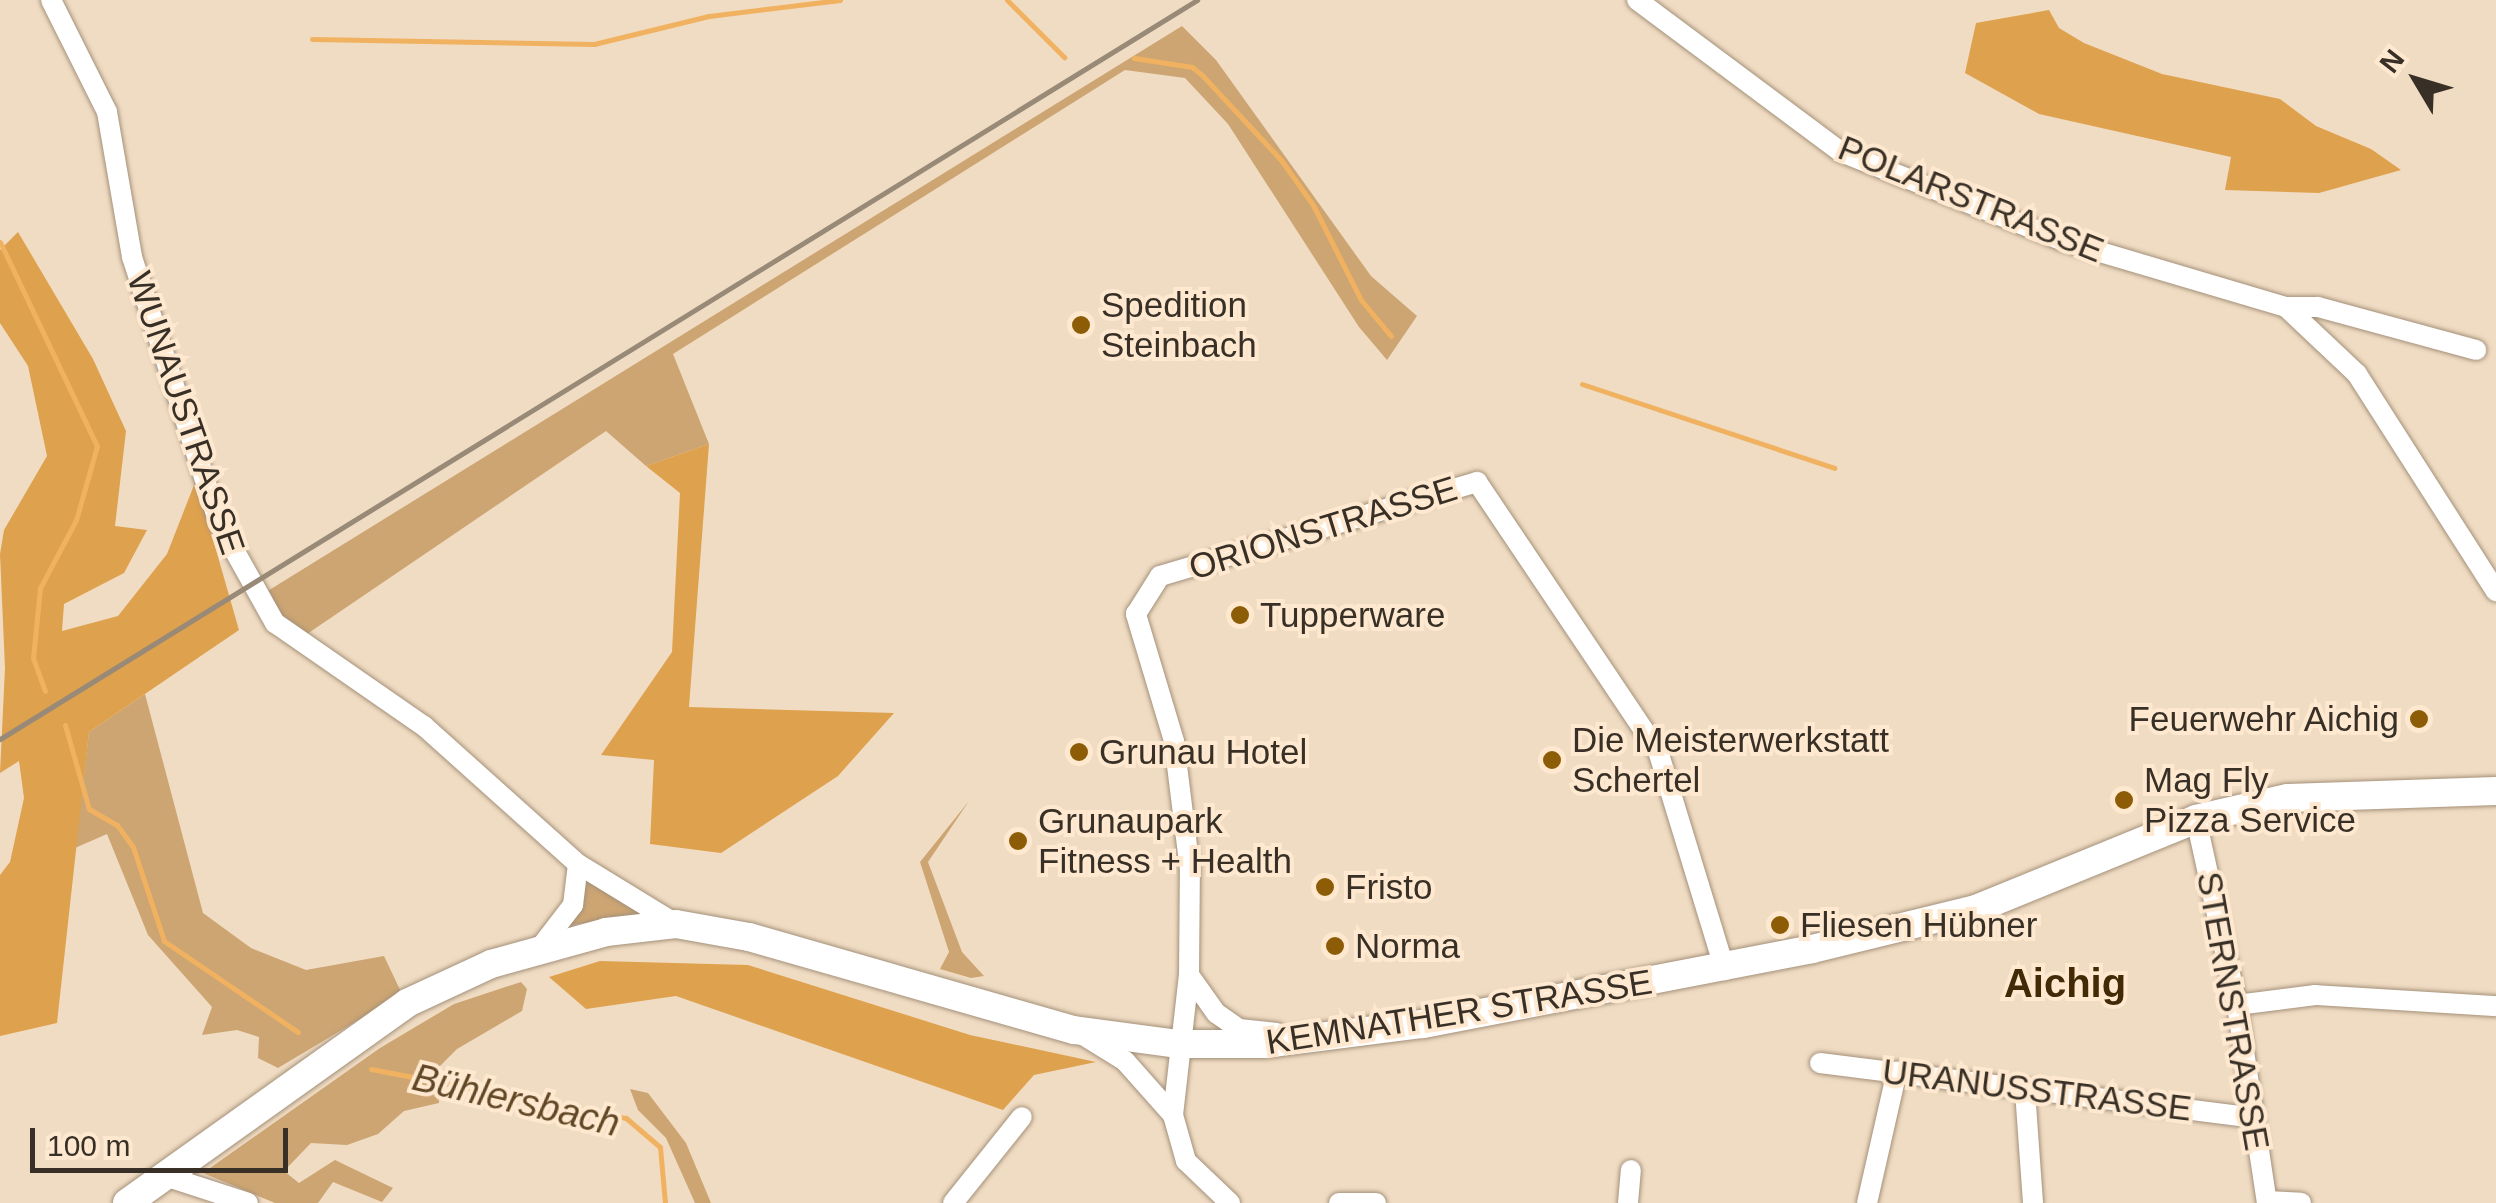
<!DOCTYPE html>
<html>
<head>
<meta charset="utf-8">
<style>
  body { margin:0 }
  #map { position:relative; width:2496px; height:1203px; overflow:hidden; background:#f0dcc3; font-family:Helvetica,sans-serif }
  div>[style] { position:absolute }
  .green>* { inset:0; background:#cda573 }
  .forest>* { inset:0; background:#dea14e }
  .stream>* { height:5px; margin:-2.5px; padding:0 2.5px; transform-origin:2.5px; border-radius:2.5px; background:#f0b260 }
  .roads { filter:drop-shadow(0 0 2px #a4917a) drop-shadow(0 0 2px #a4917a) }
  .street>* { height:20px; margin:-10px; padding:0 10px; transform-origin:10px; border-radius:10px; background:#fff }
  .secondary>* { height:28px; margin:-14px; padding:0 14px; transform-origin:14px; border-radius:14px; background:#fff }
  .rail>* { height:5px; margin:-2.5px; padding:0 2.5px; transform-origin:2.5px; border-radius:2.5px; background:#998a78 }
  .dots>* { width:28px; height:28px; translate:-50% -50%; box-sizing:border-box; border:5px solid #fee9d0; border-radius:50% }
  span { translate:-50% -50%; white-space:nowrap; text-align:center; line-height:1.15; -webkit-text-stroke:8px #fee9d0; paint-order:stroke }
  .street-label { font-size:35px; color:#383026 }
  .poi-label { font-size:35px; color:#383026 }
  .left { translate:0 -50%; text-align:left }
  .right { translate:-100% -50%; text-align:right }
  .water-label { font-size:38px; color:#614725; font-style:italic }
  .quarter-label { font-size:40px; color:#422a06; font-weight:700 }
  .north { position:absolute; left:2366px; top:30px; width:100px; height:100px; -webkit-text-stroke:8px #fee9d0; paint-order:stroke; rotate:308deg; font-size:28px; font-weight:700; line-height:40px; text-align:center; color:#383026 }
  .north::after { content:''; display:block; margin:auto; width:35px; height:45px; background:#383026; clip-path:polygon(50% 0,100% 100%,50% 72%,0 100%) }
  .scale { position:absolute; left:30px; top:1128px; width:258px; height:45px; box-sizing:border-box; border:5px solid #383026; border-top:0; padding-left:12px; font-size:30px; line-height:35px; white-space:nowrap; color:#383026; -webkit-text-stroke:8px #fee9d0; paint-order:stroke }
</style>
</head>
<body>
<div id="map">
  <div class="green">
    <i style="clip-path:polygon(1182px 26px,1216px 60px,1371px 276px,1417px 316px,1387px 360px,1359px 327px,1228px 124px,1185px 78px,1125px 70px,673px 354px,709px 444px,646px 466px,606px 431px,307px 634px,283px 619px,266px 592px)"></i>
    <i style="clip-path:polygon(145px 694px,203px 913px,251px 948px,306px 970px,384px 956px,402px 994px,278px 1068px,258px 1058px,259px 1037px,237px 1030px,202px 1035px,212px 1007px,148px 935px,107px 834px,75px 848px,89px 732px)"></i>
    <i style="clip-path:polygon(969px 801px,928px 862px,962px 952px,984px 976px,971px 978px,940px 969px,949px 952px,920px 862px)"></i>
    <i style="clip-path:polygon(581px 873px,644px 914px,559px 927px)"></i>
    <i style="clip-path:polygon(521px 982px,527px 989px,522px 1011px,457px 1049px,439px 1067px,439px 1103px,404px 1111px,378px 1134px,347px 1145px,311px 1143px,284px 1171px,299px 1183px,335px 1160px,393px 1188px,382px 1202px,333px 1182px,318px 1203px,275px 1203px,203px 1173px,380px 1048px,454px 1004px)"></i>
    <i style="clip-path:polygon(630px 1089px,648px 1093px,686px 1143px,711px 1203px,695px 1203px,666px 1138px,638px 1110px)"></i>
  </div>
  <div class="forest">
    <i style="clip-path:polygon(2049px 10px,2059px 28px,2084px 43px,2162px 74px,2280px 99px,2316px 126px,2371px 149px,2401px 170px,2319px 193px,2225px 190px,2231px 157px,2039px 114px,1965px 73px,1976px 23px)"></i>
    <i style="clip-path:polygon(18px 232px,93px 359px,126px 431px,115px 526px,147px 530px,124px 573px,64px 604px,62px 631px,118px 616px,167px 554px,196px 480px,239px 630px,89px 732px,57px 1023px,0 1036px,0 875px,10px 862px,24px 798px,19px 761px,0 773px,5px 668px,0 554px,4px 530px,47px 456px,28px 366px,0 323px,0 250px)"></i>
    <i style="clip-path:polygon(709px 444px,689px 707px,894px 713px,838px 776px,721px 853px,650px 844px,654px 760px,601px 755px,672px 652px,680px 493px,646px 466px)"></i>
    <i style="clip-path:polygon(600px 961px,748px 965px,970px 1035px,1096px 1062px,1034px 1075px,1003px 1110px,676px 996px,586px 1009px,549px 977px)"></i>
  </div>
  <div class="stream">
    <i style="left:1007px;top:0;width:81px;rotate:45deg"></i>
    <i style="left:312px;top:39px;width:282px;rotate:1deg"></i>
    <i style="left:594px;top:44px;width:118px;rotate:-13.7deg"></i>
    <i style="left:709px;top:16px;width:132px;rotate:-7deg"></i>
    <i style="left:1134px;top:58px;width:59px;rotate:8.8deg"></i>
    <i style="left:1192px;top:67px;width:13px;rotate:39deg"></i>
    <i style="left:1202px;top:75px;width:116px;rotate:47.1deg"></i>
    <i style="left:1281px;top:160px;width:55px;rotate:54.6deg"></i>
    <i style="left:1313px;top:205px;width:106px;rotate:63.2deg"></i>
    <i style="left:1361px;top:300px;width:47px;rotate:50.2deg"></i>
    <i style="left:0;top:242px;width:226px;rotate:64.6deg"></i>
    <i style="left:97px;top:446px;width:77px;rotate:105.8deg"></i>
    <i style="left:76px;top:520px;width:77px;rotate:117.9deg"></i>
    <i style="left:40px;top:588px;width:70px;rotate:95.7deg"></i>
    <i style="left:33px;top:658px;width:35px;rotate:70deg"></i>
    <i style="left:1582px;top:384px;width:266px;rotate:18.4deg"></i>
    <i style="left:65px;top:725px;width:87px;rotate:74.1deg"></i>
    <i style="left:89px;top:809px;width:32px;rotate:30deg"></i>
    <i style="left:117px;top:825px;width:27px;rotate:54deg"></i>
    <i style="left:133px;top:847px;width:99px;rotate:71.7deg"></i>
    <i style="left:164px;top:941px;width:162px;rotate:34.2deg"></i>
    <i style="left:371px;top:1069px;width:260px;rotate:10.9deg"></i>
    <i style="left:626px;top:1118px;width:45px;rotate:40.5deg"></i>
    <i style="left:660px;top:1147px;width:56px;rotate:84.9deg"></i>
  </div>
  <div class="roads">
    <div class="street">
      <i style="left:51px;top:0;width:125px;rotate:63.4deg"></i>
      <i style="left:107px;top:112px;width:147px;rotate:80.2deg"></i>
      <i style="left:132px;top:257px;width:280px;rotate:71.9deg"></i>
      <i style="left:219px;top:523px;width:115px;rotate:60.8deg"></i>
      <i style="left:275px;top:623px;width:181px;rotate:34.7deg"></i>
      <i style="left:424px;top:726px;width:207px;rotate:41.9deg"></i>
      <i style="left:578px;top:864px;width:115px;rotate:31.5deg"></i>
      <i style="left:1637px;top:0;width:254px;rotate:36.7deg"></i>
      <i style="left:1841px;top:152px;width:239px;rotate:21.8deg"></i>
      <i style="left:2063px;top:241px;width:233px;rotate:16.5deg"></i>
      <i style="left:2286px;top:307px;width:98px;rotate:43.3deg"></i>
      <i style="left:2357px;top:374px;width:258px;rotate:57.4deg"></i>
      <i style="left:2286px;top:307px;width:32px"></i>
      <i style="left:2318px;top:307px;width:164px;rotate:15.2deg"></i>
      <i style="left:2196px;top:819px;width:190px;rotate:77.6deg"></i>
      <i style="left:2237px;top:1005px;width:200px;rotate:81.4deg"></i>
      <i style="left:539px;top:949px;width:56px;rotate:-52.3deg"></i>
      <i style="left:573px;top:905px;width:41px;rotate:-83deg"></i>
      <i style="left:1189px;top:975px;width:47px;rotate:54.6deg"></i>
      <i style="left:1216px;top:1013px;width:28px;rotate:35deg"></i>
      <i style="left:1239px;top:1029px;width:38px;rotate:6deg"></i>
      <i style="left:2237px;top:1005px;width:79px;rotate:-7.3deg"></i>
      <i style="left:2315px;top:995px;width:181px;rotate:3.5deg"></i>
      <i style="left:1083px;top:1035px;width:49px;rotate:31.8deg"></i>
      <i style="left:1125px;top:1061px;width:72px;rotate:48.4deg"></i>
      <i style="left:1820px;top:1063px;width:437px;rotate:7.2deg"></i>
      <i style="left:2025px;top:1091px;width:112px;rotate:85.9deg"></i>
      <i style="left:165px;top:1176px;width:87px;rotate:18deg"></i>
      <i style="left:2267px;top:1201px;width:34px;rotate:3deg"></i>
      <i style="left:953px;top:1203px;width:110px;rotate:-51.3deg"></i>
      <i style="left:1230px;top:1203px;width:61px;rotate:-136.3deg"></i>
      <i style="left:1186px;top:1161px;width:48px;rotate:-105.8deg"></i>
      <i style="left:1173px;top:1115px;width:141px;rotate:-83.5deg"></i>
      <i style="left:1189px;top:975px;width:105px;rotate:-89.5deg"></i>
      <i style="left:1190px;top:870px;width:130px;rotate:-97.1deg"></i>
      <i style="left:1174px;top:741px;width:133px;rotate:-106.7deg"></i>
      <i style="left:1136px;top:614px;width:45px;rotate:-57.7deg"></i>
      <i style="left:1160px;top:576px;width:331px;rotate:-16.5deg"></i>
      <i style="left:1477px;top:482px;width:324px;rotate:56.1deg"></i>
      <i style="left:1658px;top:751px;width:229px;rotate:73deg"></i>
      <i style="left:1339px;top:1203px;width:37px"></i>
      <i style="left:1628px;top:1203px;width:33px;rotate:-85deg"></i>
      <i style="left:1867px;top:1203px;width:135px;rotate:-77.2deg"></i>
    </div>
    <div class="secondary">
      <i style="left:127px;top:1203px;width:344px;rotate:-35.5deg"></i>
      <i style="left:407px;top:1003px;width:93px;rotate:-24.9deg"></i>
      <i style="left:491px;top:964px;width:119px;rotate:-15.5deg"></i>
      <i style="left:606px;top:932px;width:70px;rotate:-6.5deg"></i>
      <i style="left:676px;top:924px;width:74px;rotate:10.1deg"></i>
      <i style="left:749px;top:937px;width:338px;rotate:16deg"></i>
      <i style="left:1074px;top:1030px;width:104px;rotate:7.7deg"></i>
      <i style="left:1177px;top:1044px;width:87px"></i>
      <i style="left:1264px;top:1044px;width:160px;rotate:-7.2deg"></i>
      <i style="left:1423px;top:1024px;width:396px;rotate:-10.9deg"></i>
      <i style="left:1812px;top:949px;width:169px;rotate:-13.7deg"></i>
      <i style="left:1976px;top:909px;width:238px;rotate:-22.2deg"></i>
      <i style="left:2196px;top:819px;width:94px;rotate:-12.9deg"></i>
      <i style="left:2288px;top:798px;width:208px;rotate:-1.9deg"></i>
    </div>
  </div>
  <div class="rail">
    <i style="left:0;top:739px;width:1407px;rotate:-31.69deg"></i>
  </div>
  <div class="dots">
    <i style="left:1081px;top:325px;background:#8d5c06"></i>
    <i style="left:1240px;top:615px;background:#8d5c06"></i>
    <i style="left:2419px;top:719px;background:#8d5c06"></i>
    <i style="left:1079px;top:752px;background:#8d5c06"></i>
    <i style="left:1552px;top:760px;background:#8d5c06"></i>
    <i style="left:2124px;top:800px;background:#8d5c06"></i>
    <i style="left:1018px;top:841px;background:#8d5c06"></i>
    <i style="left:1325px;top:887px;background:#8d5c06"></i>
    <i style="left:1780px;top:925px;background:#8d5c06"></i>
    <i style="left:1335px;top:946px;background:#8d5c06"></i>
  </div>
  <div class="street-label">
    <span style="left:1971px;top:199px;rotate:22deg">POLARSTRASSE</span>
    <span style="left:186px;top:413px;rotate:71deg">WUNAUSTRASSE</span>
    <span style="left:1323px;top:528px;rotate:-17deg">ORIONSTRASSE</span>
    <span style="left:2233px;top:1011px;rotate:80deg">STERNSTRASSE</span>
    <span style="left:1459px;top:1012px;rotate:-9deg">KEMNATHER STRASSE</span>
    <span style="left:2037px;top:1090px;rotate:7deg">URANUSSTRASSE</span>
  </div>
  <div class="poi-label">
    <span class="left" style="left:1101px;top:325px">Spedition<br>Steinbach</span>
    <span class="left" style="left:1260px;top:615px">Tupperware</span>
    <span class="right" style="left:2399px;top:719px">Feuerwehr Aichig</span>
    <span class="left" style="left:1572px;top:760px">Die Meisterwerkstatt<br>Schertel</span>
    <span class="left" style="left:1099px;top:752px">Grunau Hotel</span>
    <span class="left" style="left:2144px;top:800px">Mag Fly<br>Pizza Service</span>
    <span class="left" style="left:1038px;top:841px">Grunaupark<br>Fitness + Health</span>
    <span class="left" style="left:1345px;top:887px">Fristo</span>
    <span class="left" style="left:1800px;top:925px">Fliesen Hübner</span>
    <span class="left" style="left:1355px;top:946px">Norma</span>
  </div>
  <div class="water-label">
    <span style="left:516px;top:1101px;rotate:13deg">Bühlersbach</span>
  </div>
  <div class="quarter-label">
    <span style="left:2065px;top:983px">Aichig</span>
  </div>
  <div class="north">N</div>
  <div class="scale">100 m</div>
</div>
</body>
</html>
